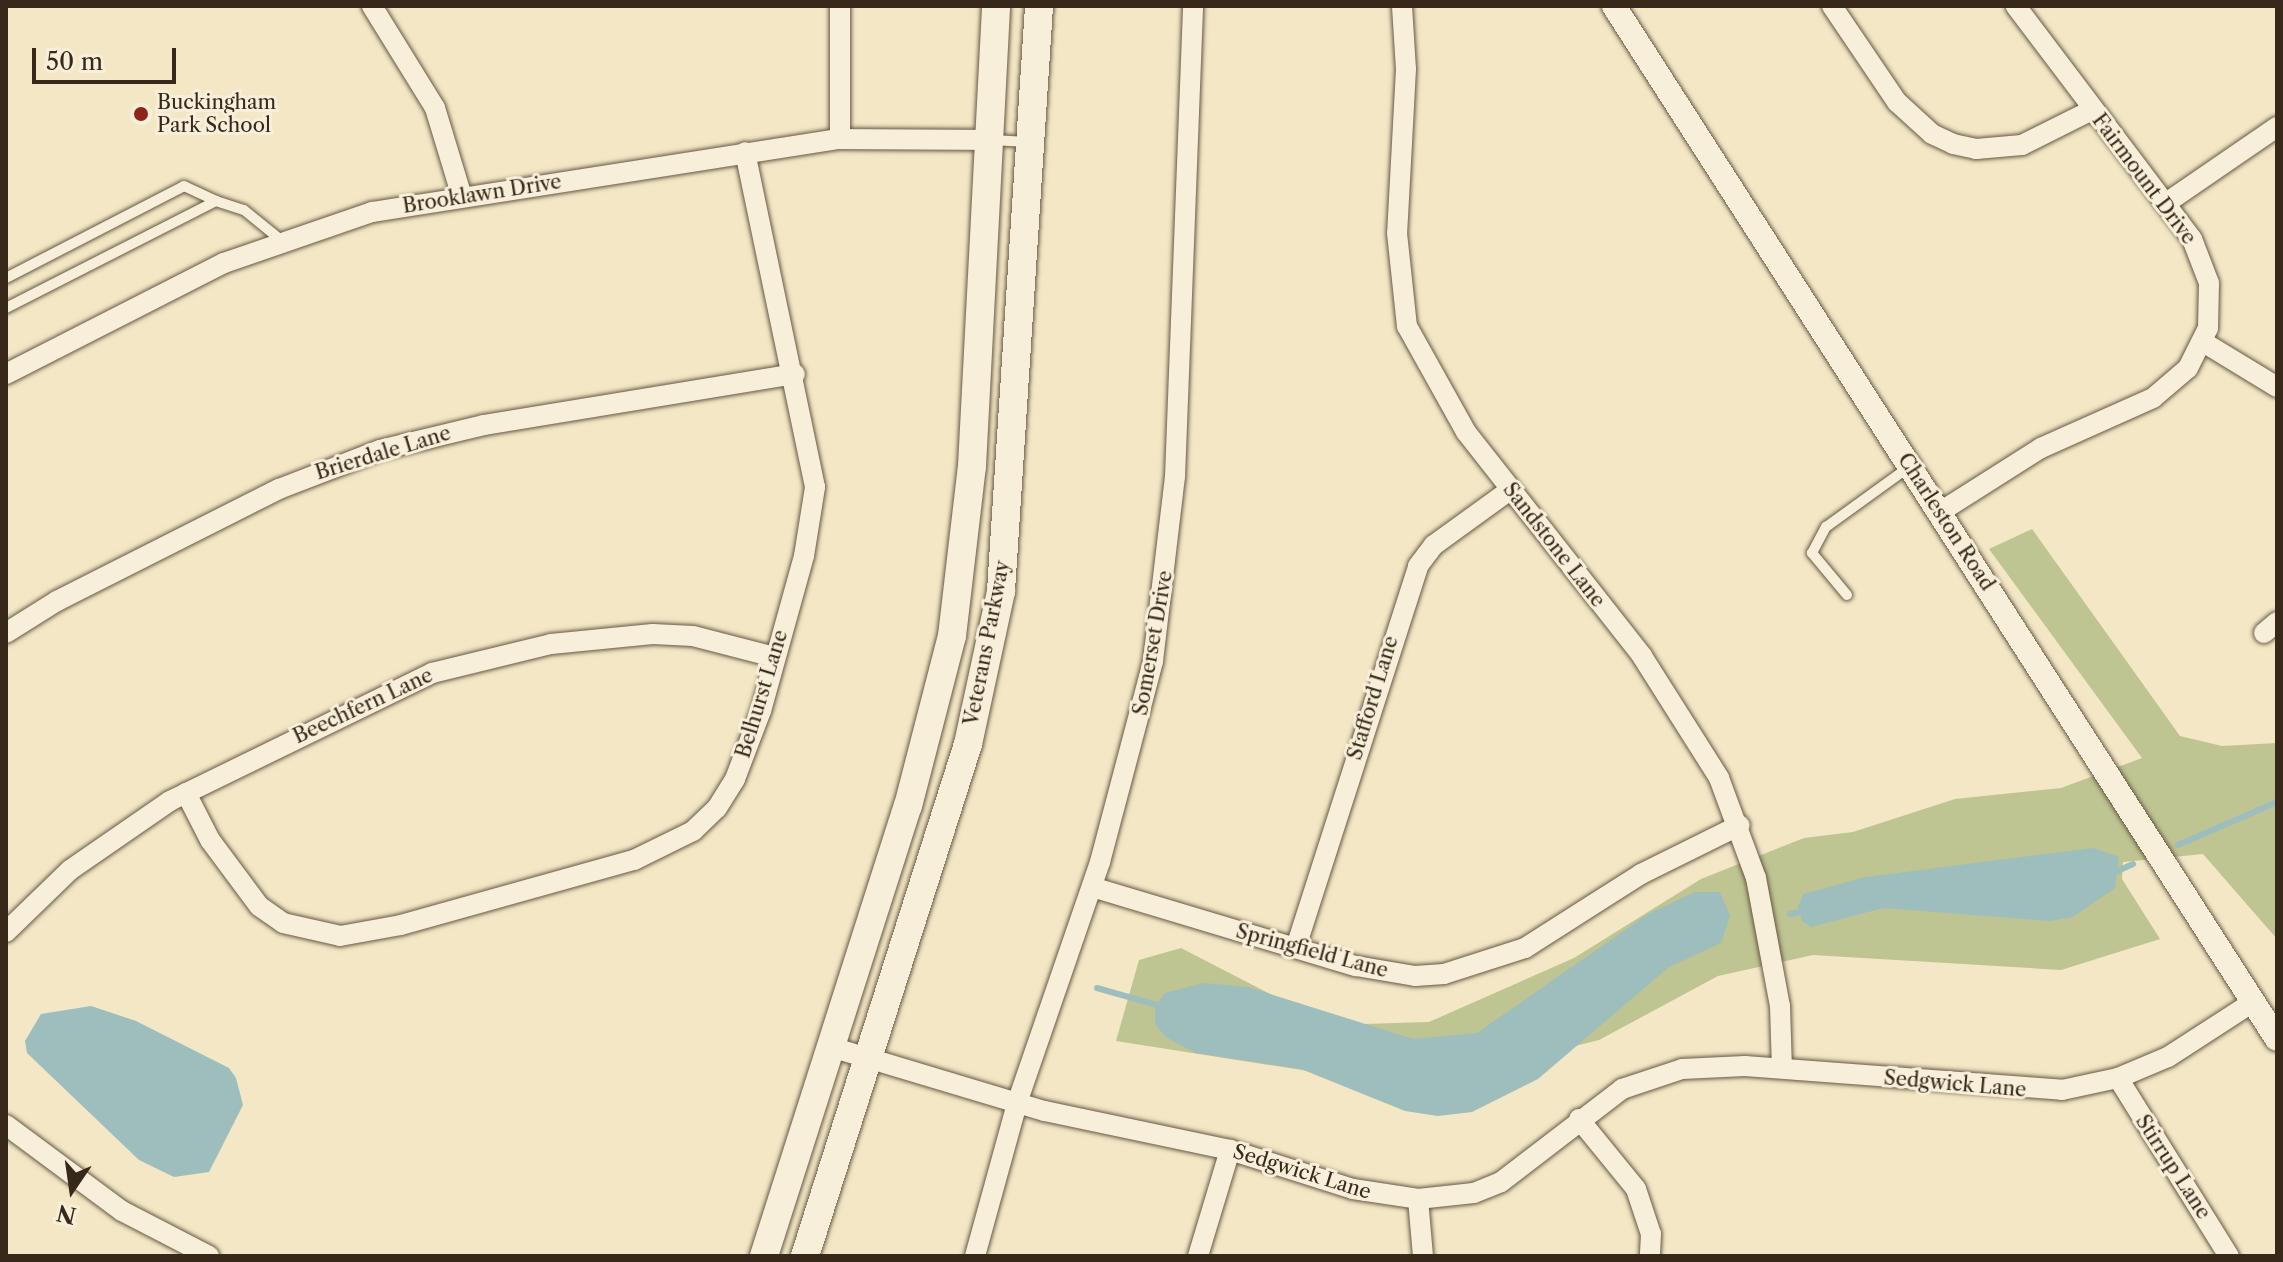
<!DOCTYPE html>
<html>
<head>
<meta charset="utf-8">
<style>
  body { margin:0 }
  #map { position:relative; width:2283px; height:1262px; overflow:hidden; background:#f3e7c5; font-family:"Libre Caslon Text",serif }
  div>[style] { position:absolute }
  .green>* { inset:0; background:#bec492 }
  .water>* { inset:0; background:#9dbebc }
  .stream>* { height:6px; margin:-3px; padding:0 3px; transform-origin:3px; border-radius:3px; background:#9dbebc }
  .roads { filter:drop-shadow(0 0 2px #665845) drop-shadow(0 0 2px #665845) }
  .service>* { height:10px; margin:-5px; padding:0 5px; transform-origin:5px; border-radius:5px; background:#f7efd9 }
  .minor>* { height:20px; margin:-10px; padding:0 10px; transform-origin:10px; border-radius:10px; background:#f7efd9 }
  .tertiary>* { height:24px; margin:-12px; padding:0 12px; transform-origin:12px; border-radius:12px; background:#f7efd9 }
  .secondary>* { height:28px; margin:-14px; padding:0 14px; transform-origin:14px; border-radius:14px; background:#f7efd9 }
  .dots>* { width:22px; height:22px; translate:-50% -50%; box-sizing:border-box; border:4px solid #f7efd9; border-radius:50% }
  span { translate:-50% -50%; white-space:nowrap; text-align:center; line-height:1.15; -webkit-text-stroke:6px #f7efd9; paint-order:stroke }
  .poi-label { font-size:20px; color:#37281a }
  .left { translate:0 -50%; text-align:left }
  .street-label { font-size:20px; color:#37281a }
  .frame { position:absolute; inset:0; border:8px solid #37281a; pointer-events:none }
  .north { position:absolute; left:32px; top:1150px; width:80px; height:80px; -webkit-text-stroke:6px #f7efd9; paint-order:stroke; rotate:193deg; font-size:22px; font-weight:700; line-height:32px; text-align:center; color:#37281a }
  .north::after { content:''; display:block; margin:auto; width:28px; height:36px; background:#37281a; clip-path:polygon(50% 0,100% 100%,50% 72%,0 100%) }
  .scale { position:absolute; left:32px; top:48px; width:144px; height:36px; box-sizing:border-box; border:4px solid #37281a; border-top:0; padding-left:10px; font-size:24px; line-height:28px; white-space:nowrap; color:#37281a; -webkit-text-stroke:6px #f7efd9; paint-order:stroke }
</style>
</head>
<body>
<div id="map">
  <div class="green">
    <i style="clip-path:polygon(2032px 529px,2180px 736px,2222px 746px,2277px 743px,2277px 939px,2203px 854px,2123px 862px,2122px 879px,2160px 939px,2061px 970px,1813px 955px,1718px 976px,1599px 1040px,1410px 1087px,1116px 1041px,1139px 960px,1181px 948px,1330px 1025px,1429px 1022px,1574px 958px,1701px 879px,1804px 838px,1853px 832px,1955px 799px,2061px 788px,2142px 758px,1989px 549px)"></i>
  </div>
  <div class="water">
    <i style="clip-path:polygon(2093px 848px,2119px 857px,2115px 888px,2073px 917px,2049px 921px,1883px 908px,1811px 927px,1802px 921px,1798px 907px,1803px 894px,1866px 877px)"></i>
    <i style="clip-path:polygon(1695px 892px,1720px 892px,1730px 916px,1721px 943px,1669px 967px,1538px 1079px,1472px 1112px,1438px 1116px,1405px 1111px,1301px 1069px,1195px 1053px,1166px 1037px,1155px 1024px,1155px 1006px,1165px 993px,1203px 983px,1248px 987px,1413px 1039px,1477px 1033px,1648px 914px)"></i>
    <i style="clip-path:polygon(91px 1006px,136px 1021px,229px 1068px,236px 1078px,243px 1105px,209px 1172px,174px 1177px,139px 1160px,27px 1053px,25px 1041px,41px 1014px)"></i>
  </div>
  <div class="stream">
    <i style="left:2178px;top:845px;width:108px;rotate:-23.5deg"></i>
    <i style="left:2113px;top:873px;width:22px;rotate:-24deg"></i>
    <i style="left:1790px;top:914px;width:16px;rotate:-11deg"></i>
    <i style="left:1097px;top:988px;width:70px;rotate:15.8deg"></i>
  </div>
  <div class="roads">
    <div class="service">
      <i style="left:992px;top:140px;width:36px;rotate:3deg"></i>
      <i style="left:6px;top:278px;width:200px;rotate:-27.3deg"></i>
      <i style="left:184px;top:186px;width:35px;rotate:25deg"></i>
      <i style="left:6px;top:308px;width:236px;rotate:-27deg"></i>
      <i style="left:216px;top:201px;width:29px;rotate:18deg"></i>
      <i style="left:244px;top:210px;width:49px;rotate:39.2deg"></i>
      <i style="left:1847px;top:595px;width:55px;rotate:-129.8deg"></i>
      <i style="left:1812px;top:553px;width:30px;rotate:-62deg"></i>
      <i style="left:1826px;top:527px;width:102px;rotate:-35.9deg"></i>
    </div>
    <div class="minor">
      <i style="left:372px;top:6px;width:120px;rotate:58.3deg"></i>
      <i style="left:435px;top:108px;width:93px;rotate:73.1deg"></i>
      <i style="left:840px;top:6px;width:133px;rotate:90deg"></i>
      <i style="left:1402px;top:6px;width:63px;rotate:86.4deg"></i>
      <i style="left:1406px;top:69px;width:164px;rotate:93.1deg"></i>
      <i style="left:1397px;top:233px;width:94px;rotate:83.9deg"></i>
      <i style="left:1407px;top:326px;width:121px;rotate:60.9deg"></i>
      <i style="left:1466px;top:432px;width:285px;rotate:51.8deg"></i>
      <i style="left:1642px;top:656px;width:144px;rotate:57.7deg"></i>
      <i style="left:1719px;top:778px;width:107px;rotate:69.7deg"></i>
      <i style="left:1756px;top:878px;width:130px;rotate:79.4deg"></i>
      <i style="left:1780px;top:1006px;width:62px;rotate:88.2deg"></i>
      <i style="left:1832px;top:6px;width:116px;rotate:55.9deg"></i>
      <i style="left:1897px;top:102px;width:47px;rotate:42.4deg"></i>
      <i style="left:1932px;top:134px;width:23px;rotate:25deg"></i>
      <i style="left:1953px;top:144px;width:24px;rotate:12deg"></i>
      <i style="left:1976px;top:149px;width:46px;rotate:-5deg"></i>
      <i style="left:2022px;top:145px;width:78px;rotate:-26.6deg"></i>
      <i style="left:2166px;top:203px;width:135px;rotate:-34.4deg"></i>
      <i style="left:2203px;top:342px;width:87px;rotate:31.3deg"></i>
      <i style="left:6px;top:374px;width:245px;rotate:-27deg"></i>
      <i style="left:224px;top:263px;width:157px;rotate:-19deg"></i>
      <i style="left:372px;top:212px;width:474px;rotate:-8.9deg"></i>
      <i style="left:840px;top:139px;width:150px;rotate:0.4deg"></i>
      <i style="left:1940px;top:512px;width:120px;rotate:-32.4deg"></i>
      <i style="left:2041px;top:448px;width:123px;rotate:-24.1deg"></i>
      <i style="left:2153px;top:398px;width:46px;rotate:-40.6deg"></i>
      <i style="left:2188px;top:368px;width:45px;rotate:-63.4deg"></i>
      <i style="left:2208px;top:328px;width:45px;rotate:-88.7deg"></i>
      <i style="left:2209px;top:283px;width:47px;rotate:-111.1deg"></i>
      <i style="left:2192px;top:239px;width:292px;rotate:-127.1deg"></i>
      <i style="left:6px;top:633px;width:60px;rotate:-32.1deg"></i>
      <i style="left:57px;top:601px;width:249px;rotate:-26.8deg"></i>
      <i style="left:279px;top:489px;width:108px;rotate:-21.1deg"></i>
      <i style="left:380px;top:450px;width:107px;rotate:-13.5deg"></i>
      <i style="left:484px;top:425px;width:315px;rotate:-9.3deg"></i>
      <i style="left:2264px;top:633px;width:17px;rotate:-40deg"></i>
      <i style="left:186px;top:793px;width:53px;rotate:62.9deg"></i>
      <i style="left:210px;top:840px;width:82px;rotate:53.4deg"></i>
      <i style="left:259px;top:906px;width:29px;rotate:35deg"></i>
      <i style="left:283px;top:923px;width:58px;rotate:12.8deg"></i>
      <i style="left:340px;top:936px;width:62px;rotate:-10.2deg"></i>
      <i style="left:401px;top:925px;width:242px;rotate:-15.6deg"></i>
      <i style="left:634px;top:860px;width:66px;rotate:-26.2deg"></i>
      <i style="left:693px;top:831px;width:33px;rotate:-44deg"></i>
      <i style="left:717px;top:808px;width:34px;rotate:-58deg"></i>
      <i style="left:735px;top:779px;width:73px;rotate:-69.1deg"></i>
      <i style="left:761px;top:711px;width:161px;rotate:-74.5deg"></i>
      <i style="left:804px;top:556px;width:70px;rotate:-80.9deg"></i>
      <i style="left:815px;top:487px;width:342px;rotate:-101.8deg"></i>
      <i style="left:1092px;top:887px;width:276px;rotate:16.7deg"></i>
      <i style="left:1356px;top:966px;width:60px;rotate:9.6deg"></i>
      <i style="left:1415px;top:976px;width:29px;rotate:-4deg"></i>
      <i style="left:1444px;top:974px;width:85px;rotate:-17.8deg"></i>
      <i style="left:1525px;top:948px;width:138px;rotate:-32.5deg"></i>
      <i style="left:1641px;top:874px;width:110px;rotate:-26.3deg"></i>
      <i style="left:6px;top:932px;width:89px;rotate:-44.1deg"></i>
      <i style="left:70px;top:870px;width:121px;rotate:-34.6deg"></i>
      <i style="left:170px;top:801px;width:292px;rotate:-26deg"></i>
      <i style="left:432px;top:673px;width:122px;rotate:-13.7deg"></i>
      <i style="left:551px;top:644px;width:102px;rotate:-5.6deg"></i>
      <i style="left:653px;top:634px;width:40px;rotate:2.9deg"></i>
      <i style="left:693px;top:636px;width:84px;rotate:14.5deg"></i>
      <i style="left:1296px;top:947px;width:400px;rotate:-72.2deg"></i>
      <i style="left:1418px;top:566px;width:26px;rotate:-53deg"></i>
      <i style="left:1434px;top:545px;width:94px;rotate:-35.9deg"></i>
      <i style="left:831px;top:1047px;width:223px;rotate:16.7deg"></i>
      <i style="left:1045px;top:1111px;width:189px;rotate:11.9deg"></i>
      <i style="left:1230px;top:1150px;width:129px;rotate:17.6deg"></i>
      <i style="left:1353px;top:1189px;width:66px;rotate:8.7deg"></i>
      <i style="left:1418px;top:1199px;width:56px;rotate:-6.1deg"></i>
      <i style="left:1474px;top:1193px;width:29px;rotate:-22deg"></i>
      <i style="left:1501px;top:1182px;width:153px;rotate:-37.5deg"></i>
      <i style="left:1622px;top:1089px;width:63px;rotate:-18.4deg"></i>
      <i style="left:1682px;top:1069px;width:63px;rotate:-2.7deg"></i>
      <i style="left:1745px;top:1066px;width:318px;rotate:4.3deg"></i>
      <i style="left:2062px;top:1090px;width:57px;rotate:-12.1deg"></i>
      <i style="left:2118px;top:1078px;width:54px;rotate:-22.8deg"></i>
      <i style="left:2168px;top:1057px;width:101px;rotate:-32.9deg"></i>
      <i style="left:2118px;top:1078px;width:210px;rotate:58.1deg"></i>
      <i style="left:1579px;top:1119px;width:90px;rotate:50.8deg"></i>
      <i style="left:1636px;top:1189px;width:47px;rotate:71.6deg"></i>
      <i style="left:1651px;top:1234px;width:22px;rotate:93deg"></i>
      <i style="left:6px;top:1125px;width:144px;rotate:36.6deg"></i>
      <i style="left:122px;top:1211px;width:98px;rotate:27.3deg"></i>
      <i style="left:1418px;top:1199px;width:57px;rotate:85deg"></i>
      <i style="left:975px;top:1256px;width:159px;rotate:-74.6deg"></i>
      <i style="left:1017px;top:1103px;width:255px;rotate:-71deg"></i>
      <i style="left:1100px;top:862px;width:208px;rotate:-75.2deg"></i>
      <i style="left:1153px;top:661px;width:185px;rotate:-83.2deg"></i>
      <i style="left:1175px;top:477px;width:471px;rotate:-87.8deg"></i>
      <i style="left:1198px;top:1256px;width:111px;rotate:-73.2deg"></i>
    </div>
    <div class="tertiary">
      <i style="left:1614px;top:6px;width:1227px;rotate:57.31deg"></i>
    </div>
    <div class="secondary">
      <i style="left:764px;top:1256px;width:472px;rotate:-72.3deg"></i>
      <i style="left:908px;top:806px;width:176px;rotate:-75.5deg"></i>
      <i style="left:952px;top:636px;width:171px;rotate:-83.3deg"></i>
      <i style="left:972px;top:466px;width:461px;rotate:-87deg"></i>
      <i style="left:805px;top:1256px;width:537px;rotate:-72.34deg"></i>
      <i style="left:968px;top:744px;width:157px;rotate:-77.8deg"></i>
      <i style="left:1001px;top:591px;width:586px;rotate:-86.28deg"></i>
    </div>
  </div>
  <div class="dots">
    <i style="left:141px;top:114px;background:#8f2418"></i>
  </div>
  <div class="poi-label">
    <span class="left" style="left:157px;top:114px">Buckingham<br>Park School</span>
  </div>
  <div class="street-label">
    <span style="left:2144px;top:179px;rotate:53deg">Fairmount Drive</span>
    <span style="left:482px;top:194px;rotate:-9deg">Brooklawn Drive</span>
    <span style="left:383px;top:453px;rotate:-17deg">Brierdale Lane</span>
    <span style="left:1946px;top:522px;rotate:57deg">Charleston Road</span>
    <span style="left:1554px;top:545px;rotate:52deg">Sandstone Lane</span>
    <span style="left:987px;top:643px;rotate:-79deg">Veterans Parkway</span>
    <span style="left:1153px;top:643px;rotate:-80deg">Somerset Drive</span>
    <span style="left:762px;top:694px;rotate:-73deg">Belhurst Lane</span>
    <span style="left:1373px;top:698px;rotate:-73deg">Stafford Lane</span>
    <span style="left:363px;top:706px;rotate:-25deg">Beechfern Lane</span>
    <span style="left:1312px;top:951px;rotate:15deg">Springfield Lane</span>
    <span style="left:1955px;top:1084px;rotate:5deg">Sedgwick Lane</span>
    <span style="left:2173px;top:1167px;rotate:57deg">Stirrup Lane</span>
    <span style="left:1302px;top:1172px;rotate:17deg">Sedgwick Lane</span>
  </div>
  <div class="frame"></div>
  <div class="north">N</div>
  <div class="scale">50 m</div>
</div>
</body>
</html>
